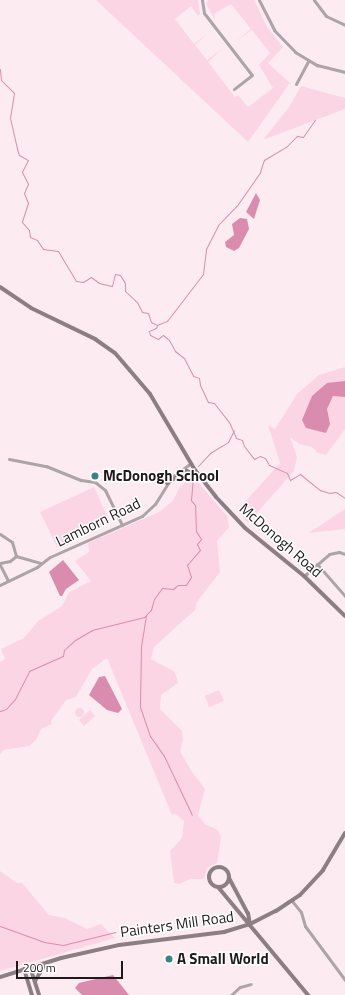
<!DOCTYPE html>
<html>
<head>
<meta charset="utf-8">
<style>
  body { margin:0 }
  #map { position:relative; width:345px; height:995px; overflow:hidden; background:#fcecf2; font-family:"Titillium Web",sans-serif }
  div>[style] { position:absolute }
  .green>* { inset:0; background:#fcd5e5 }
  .round { border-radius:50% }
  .water>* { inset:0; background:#d98cad }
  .stream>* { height:1px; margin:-0.5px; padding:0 0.5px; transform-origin:0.5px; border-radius:0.5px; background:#d98cad }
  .minor>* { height:3px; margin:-1.5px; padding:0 1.5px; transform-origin:1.5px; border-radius:1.5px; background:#ada4a7 }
  .secondary>* { height:4px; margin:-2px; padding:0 2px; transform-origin:2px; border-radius:2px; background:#8c7f84 }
  .secondary>.ring { margin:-2px; padding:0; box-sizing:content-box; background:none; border:4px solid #8c7f84; border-radius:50% }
  .dots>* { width:11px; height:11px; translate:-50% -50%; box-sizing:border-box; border:2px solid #fff; border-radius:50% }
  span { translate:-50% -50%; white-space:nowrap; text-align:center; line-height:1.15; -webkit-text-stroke:3px #fff; paint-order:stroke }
  .poi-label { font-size:15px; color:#20191c; font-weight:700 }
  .left { translate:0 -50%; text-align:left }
  .street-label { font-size:15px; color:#20191c }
  .scale { position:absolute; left:16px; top:961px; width:107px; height:18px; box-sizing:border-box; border:2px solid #20191c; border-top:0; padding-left:5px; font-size:12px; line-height:14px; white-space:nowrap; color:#20191c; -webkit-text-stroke:3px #fff; paint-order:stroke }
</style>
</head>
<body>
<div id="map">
  <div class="green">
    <i style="clip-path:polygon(96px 0,198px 0,200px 14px,198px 16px,191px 6px,175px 19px,194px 44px,210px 31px,195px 45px,207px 60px,223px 48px,208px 62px,235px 97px,238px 95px,248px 107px,273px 88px,259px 65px,270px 53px,252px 30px,235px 42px,251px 29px,231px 4px,214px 14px,215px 20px,206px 4px,208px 0,254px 0,267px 27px,283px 47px,268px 63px,290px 83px,248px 142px)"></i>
    <i style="clip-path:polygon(301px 86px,345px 98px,345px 109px,263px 140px,289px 107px)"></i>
    <i style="clip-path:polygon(345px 367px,345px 429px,326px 455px,318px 453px,312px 447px,299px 444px,290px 437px,297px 457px,294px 471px,248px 523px,237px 511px,280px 463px,268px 425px,275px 429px,297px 394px,319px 375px)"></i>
    <i style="clip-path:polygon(192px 475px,227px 516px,229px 527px,217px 541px,220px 572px,197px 602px,195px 610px,154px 647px,151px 659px,175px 672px,178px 683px,161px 695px,160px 709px,182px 731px,183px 740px,180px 751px,192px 772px,205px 789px,198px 815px,205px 824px,218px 830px,221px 837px,217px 863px,207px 868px,204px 879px,191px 879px,179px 884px,174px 883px,170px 851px,182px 838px,184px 821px,175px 814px,172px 815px,107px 658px,92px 669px,76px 697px,66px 700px,51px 721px,52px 724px,41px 729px,36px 740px,29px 746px,4px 750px,0 754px,0 662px,5px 659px,1px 649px,24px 638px,38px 621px,62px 606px,69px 592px,91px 581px,75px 561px,89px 552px,88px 543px,159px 512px,173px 501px,179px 488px)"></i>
    <i style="clip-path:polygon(94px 487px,110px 522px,57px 547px,40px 512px)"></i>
    <i style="clip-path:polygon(345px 509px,345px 529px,308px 533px,313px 530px)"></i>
    <i style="clip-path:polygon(219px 690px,224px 701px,209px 707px,205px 696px)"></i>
    <i class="round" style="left:74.5px;top:707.5px;width:9px;height:9px"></i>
    <i style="clip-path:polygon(90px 710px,95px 716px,84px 726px,79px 720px)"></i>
    <i style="clip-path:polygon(0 871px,17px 883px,22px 883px,49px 915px,65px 918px,87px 929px,101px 924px,115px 938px,0 971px)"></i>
  </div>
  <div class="water">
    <i style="clip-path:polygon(256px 193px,260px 200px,254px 219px,246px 212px)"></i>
    <i style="clip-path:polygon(240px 218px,247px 219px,249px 229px,239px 248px,234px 251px,226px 247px,225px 242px,234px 235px,232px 224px)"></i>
    <i style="clip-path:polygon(345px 381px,345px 397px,333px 396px,327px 409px,330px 424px,326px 433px,306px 428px,302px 420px,312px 396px,327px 383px)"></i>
    <i style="clip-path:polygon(63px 560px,79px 580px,66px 589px,62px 596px,60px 596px,49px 572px)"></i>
    <i style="clip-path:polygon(105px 676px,122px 709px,118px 713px,107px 710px,89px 695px,99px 677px)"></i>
    <i style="clip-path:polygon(113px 975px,129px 995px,82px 995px,75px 988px,79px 983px)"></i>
  </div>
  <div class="stream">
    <i style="left:0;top:69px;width:11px;rotate:85deg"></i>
    <i style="left:1px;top:80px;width:18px;rotate:45deg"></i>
    <i style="left:14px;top:93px;width:25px;rotate:99deg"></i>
    <i style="left:10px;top:118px;width:32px;rotate:77deg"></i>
    <i style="left:17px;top:149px;width:6px;rotate:72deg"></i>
    <i style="left:19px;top:155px;width:10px;rotate:29deg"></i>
    <i style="left:28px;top:160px;width:13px;rotate:117deg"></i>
    <i style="left:22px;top:172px;width:13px;rotate:63deg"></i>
    <i style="left:28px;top:184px;width:10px;rotate:114deg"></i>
    <i style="left:24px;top:193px;width:11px;rotate:68deg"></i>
    <i style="left:28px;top:203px;width:20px;rotate:108deg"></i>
    <i style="left:22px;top:222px;width:11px;rotate:49deg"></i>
    <i style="left:29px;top:230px;width:7px;rotate:82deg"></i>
    <i style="left:30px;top:237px;width:8px;rotate:23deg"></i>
    <i style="left:37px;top:240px;width:11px;rotate:56deg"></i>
    <i style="left:43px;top:249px;width:15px;rotate:8deg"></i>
    <i style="left:58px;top:251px;width:35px;rotate:59deg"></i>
    <i style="left:76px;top:281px;width:7px;rotate:8deg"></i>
    <i style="left:83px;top:282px;width:9px;rotate:-32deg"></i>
    <i style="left:91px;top:277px;width:10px;rotate:37deg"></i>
    <i style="left:99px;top:283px;width:13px;rotate:13deg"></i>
    <i style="left:112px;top:286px;width:12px;rotate:-76deg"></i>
    <i style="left:115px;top:274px;width:5px;rotate:11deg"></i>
    <i style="left:120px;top:275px;width:9px;rotate:58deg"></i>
    <i style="left:125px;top:283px;width:8px;rotate:90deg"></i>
    <i style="left:125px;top:291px;width:16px;rotate:43deg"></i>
    <i style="left:137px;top:302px;width:11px;rotate:63deg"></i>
    <i style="left:142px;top:312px;width:6px;rotate:9deg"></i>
    <i style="left:148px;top:313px;width:9px;rotate:72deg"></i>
    <i style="left:151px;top:322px;width:7px;rotate:27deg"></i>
    <i style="left:157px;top:325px;width:3px;rotate:108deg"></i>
    <i style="left:156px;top:328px;width:8px;rotate:157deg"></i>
    <i style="left:149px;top:331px;width:4px;rotate:76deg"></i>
    <i style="left:150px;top:335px;width:9px;rotate:27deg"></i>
    <i style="left:158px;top:339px;width:6px;rotate:-39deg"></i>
    <i style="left:163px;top:335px;width:8px;rotate:40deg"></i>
    <i style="left:169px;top:340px;width:13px;rotate:61deg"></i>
    <i style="left:175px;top:351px;width:11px;rotate:38deg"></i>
    <i style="left:184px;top:358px;width:20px;rotate:63deg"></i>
    <i style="left:193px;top:376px;width:6px;rotate:18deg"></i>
    <i style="left:199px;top:378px;width:7px;rotate:82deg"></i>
    <i style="left:200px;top:385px;width:19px;rotate:65deg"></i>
    <i style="left:208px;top:402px;width:6px;rotate:9deg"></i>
    <i style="left:214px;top:403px;width:24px;rotate:52deg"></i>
    <i style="left:229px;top:422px;width:17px;rotate:66deg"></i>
    <i style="left:236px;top:438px;width:6px;rotate:18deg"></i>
    <i style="left:242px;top:440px;width:6px;rotate:72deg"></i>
    <i style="left:244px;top:446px;width:16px;rotate:52deg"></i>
    <i style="left:254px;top:459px;width:7px;rotate:-27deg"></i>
    <i style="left:260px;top:456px;width:5px;rotate:22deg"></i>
    <i style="left:265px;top:458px;width:8px;rotate:60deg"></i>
    <i style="left:269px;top:465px;width:20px;rotate:24deg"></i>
    <i style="left:287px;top:473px;width:8px;rotate:67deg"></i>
    <i style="left:290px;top:480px;width:12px;rotate:-31deg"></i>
    <i style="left:300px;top:474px;width:26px;rotate:39deg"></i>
    <i style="left:320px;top:490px;width:9px;rotate:18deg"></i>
    <i style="left:329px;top:493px;width:7px;rotate:-8deg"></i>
    <i style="left:336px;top:492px;width:11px;rotate:34deg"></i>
    <i style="left:157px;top:325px;width:11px;rotate:-22deg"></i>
    <i style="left:167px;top:321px;width:59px;rotate:-52.5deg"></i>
    <i style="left:203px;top:274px;width:25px;rotate:-83deg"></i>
    <i style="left:206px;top:249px;width:27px;rotate:-63deg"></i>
    <i style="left:218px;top:225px;width:29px;rotate:-46deg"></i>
    <i style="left:238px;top:204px;width:39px;rotate:-55deg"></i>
    <i style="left:260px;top:172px;width:13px;rotate:-72deg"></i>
    <i style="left:264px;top:160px;width:26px;rotate:-31deg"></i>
    <i style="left:286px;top:147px;width:16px;rotate:-45deg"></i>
    <i style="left:297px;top:136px;width:6px;rotate:9deg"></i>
    <i style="left:303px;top:137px;width:21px;rotate:-55deg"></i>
    <i style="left:198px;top:466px;width:18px;rotate:-47deg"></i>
    <i style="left:210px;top:453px;width:21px;rotate:-31deg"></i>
    <i style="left:228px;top:442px;width:13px;rotate:-63deg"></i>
    <i style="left:146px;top:615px;width:32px;rotate:99deg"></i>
    <i style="left:141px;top:647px;width:60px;rotate:91deg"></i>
    <i style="left:140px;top:707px;width:31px;rotate:71deg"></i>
    <i style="left:150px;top:736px;width:24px;rotate:55deg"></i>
    <i style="left:164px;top:756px;width:65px;rotate:64.6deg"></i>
    <i style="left:0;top:711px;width:6px;rotate:-18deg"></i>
    <i style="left:6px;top:709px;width:13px;rotate:-48deg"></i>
    <i style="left:15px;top:699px;width:31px;rotate:-63deg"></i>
    <i style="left:29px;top:671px;width:37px;rotate:-24deg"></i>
    <i style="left:63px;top:656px;width:6px;rotate:-81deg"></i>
    <i style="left:64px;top:650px;width:15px;rotate:-42deg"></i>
    <i style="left:75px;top:640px;width:20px;rotate:-30deg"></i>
    <i style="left:92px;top:630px;width:54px;rotate:-14deg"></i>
    <i style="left:144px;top:617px;width:10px;rotate:-45deg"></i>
    <i style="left:151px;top:610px;width:11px;rotate:-75deg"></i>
    <i style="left:154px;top:599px;width:14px;rotate:-54deg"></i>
    <i style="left:162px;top:588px;width:11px;rotate:5deg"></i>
    <i style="left:173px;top:589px;width:6px;rotate:-39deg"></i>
    <i style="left:178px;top:585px;width:8px"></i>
    <i style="left:186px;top:585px;width:9px;rotate:-58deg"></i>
    <i style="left:191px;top:577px;width:13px;rotate:-108deg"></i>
    <i style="left:187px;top:565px;width:20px;rotate:-49deg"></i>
    <i style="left:200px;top:550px;width:7px;rotate:-117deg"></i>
    <i style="left:197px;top:544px;width:6px;rotate:-51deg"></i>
    <i style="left:201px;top:539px;width:9px;rotate:-122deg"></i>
    <i style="left:196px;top:531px;width:26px;rotate:-92deg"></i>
    <i style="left:195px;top:505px;width:6px;rotate:-129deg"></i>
    <i style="left:191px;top:500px;width:23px;rotate:-85deg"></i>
    <i style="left:0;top:926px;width:47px;rotate:20deg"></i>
    <i style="left:44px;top:942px;width:19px;rotate:9deg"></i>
    <i style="left:63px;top:945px;width:54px;rotate:-14deg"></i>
  </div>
  <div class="minor">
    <i style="left:202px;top:0;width:13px;rotate:81deg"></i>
    <i style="left:204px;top:13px;width:78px;rotate:52.3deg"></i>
    <i style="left:252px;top:75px;width:23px;rotate:142deg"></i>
    <i style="left:259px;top:0;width:34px;rotate:63deg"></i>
    <i style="left:274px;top:30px;width:30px;rotate:46deg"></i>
    <i style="left:295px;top:52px;width:26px;rotate:31deg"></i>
    <i style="left:317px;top:65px;width:29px;rotate:14deg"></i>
    <i style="left:314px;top:0;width:20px;rotate:53deg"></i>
    <i style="left:326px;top:16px;width:21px;rotate:25deg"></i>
    <i style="left:296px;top:84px;width:26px;rotate:-62deg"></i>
    <i style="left:9px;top:459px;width:38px;rotate:11deg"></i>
    <i style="left:46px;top:466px;width:38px;rotate:22deg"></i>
    <i style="left:81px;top:480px;width:14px;rotate:8deg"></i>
    <i style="left:95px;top:482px;width:13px;rotate:39deg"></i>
    <i style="left:105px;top:490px;width:39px;rotate:64deg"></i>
    <i style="left:0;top:534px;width:14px;rotate:34deg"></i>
    <i style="left:12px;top:542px;width:15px;rotate:74deg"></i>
    <i style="left:16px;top:556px;width:8px;rotate:140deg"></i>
    <i style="left:10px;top:561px;width:10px;rotate:169deg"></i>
    <i style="left:16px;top:556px;width:26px;rotate:16deg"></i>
    <i style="left:317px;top:564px;width:43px;rotate:48.8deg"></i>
    <i style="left:0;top:565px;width:18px;rotate:63deg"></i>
    <i style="left:304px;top:576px;width:33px;rotate:-41deg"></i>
    <i style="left:329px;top:554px;width:10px;rotate:-11deg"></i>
    <i style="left:339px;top:552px;width:6px;rotate:18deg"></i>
    <i style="left:0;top:585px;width:41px;rotate:-25.9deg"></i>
    <i style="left:37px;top:567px;width:16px;rotate:-38deg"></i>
    <i style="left:50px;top:557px;width:101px;rotate:-24deg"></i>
    <i style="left:142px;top:516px;width:18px;rotate:-43deg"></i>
    <i style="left:155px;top:504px;width:31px;rotate:-58deg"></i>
    <i style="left:171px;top:478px;width:25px;rotate:-37deg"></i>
    <i style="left:292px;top:901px;width:14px;rotate:51deg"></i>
    <i style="left:301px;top:912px;width:15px;rotate:74deg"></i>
    <i style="left:305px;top:926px;width:67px;rotate:53.5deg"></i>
    <i style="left:231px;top:995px;width:12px;rotate:-42deg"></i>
    <i style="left:240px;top:987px;width:11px;rotate:-15deg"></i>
  </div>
  <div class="secondary">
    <i style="left:0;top:287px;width:37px;rotate:34deg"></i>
    <i style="left:31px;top:308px;width:71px;rotate:25.8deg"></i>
    <i style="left:95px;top:339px;width:24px;rotate:35deg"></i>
    <i style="left:115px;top:353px;width:54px;rotate:49.5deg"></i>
    <i style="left:150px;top:394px;width:88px;rotate:59.4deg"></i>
    <i style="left:195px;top:470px;width:34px;rotate:52deg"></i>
    <i style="left:216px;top:497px;width:42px;rotate:46.9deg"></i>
    <i style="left:245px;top:528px;width:76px;rotate:39.1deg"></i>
    <i style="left:304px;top:576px;width:57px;rotate:44.3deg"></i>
    <i style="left:167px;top:483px;width:23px;rotate:-31deg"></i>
    <i style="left:187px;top:471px;width:13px;rotate:27deg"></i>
    <i class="ring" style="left:209px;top:867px;width:16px;height:16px"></i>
    <i style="left:229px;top:878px;width:40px;rotate:62deg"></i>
    <i style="left:248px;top:913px;width:11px;rotate:80deg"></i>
    <i style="left:218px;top:887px;width:141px;rotate:50.2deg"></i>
    <i style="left:30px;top:967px;width:29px;rotate:72deg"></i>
    <i style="left:24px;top:969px;width:27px;rotate:73deg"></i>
    <i style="left:0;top:977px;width:64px;rotate:-17.3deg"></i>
    <i style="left:61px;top:958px;width:59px;rotate:-12.6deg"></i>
    <i style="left:119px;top:945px;width:106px;rotate:-7.1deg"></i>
    <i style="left:224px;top:932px;width:27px;rotate:-17deg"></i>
    <i style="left:250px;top:924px;width:29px;rotate:-27deg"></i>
    <i style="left:276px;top:911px;width:29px;rotate:-34deg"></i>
    <i style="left:300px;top:895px;width:34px;rotate:-47deg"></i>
    <i style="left:323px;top:870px;width:43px;rotate:-59.3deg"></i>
    <i style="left:35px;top:981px;width:21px;rotate:-59deg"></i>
  </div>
  <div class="dots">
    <i style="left:95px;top:476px;background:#3a8288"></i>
    <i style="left:169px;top:959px;background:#3a8288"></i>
  </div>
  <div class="poi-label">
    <span class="left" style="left:103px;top:476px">McDonogh School</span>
    <span class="left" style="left:177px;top:959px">A Small World</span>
  </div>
  <div class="street-label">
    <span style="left:98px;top:522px;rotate:-26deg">Lamborn Road</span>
    <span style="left:281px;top:540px;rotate:41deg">McDonogh Road</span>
    <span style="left:177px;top:924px;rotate:-8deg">Painters Mill Road</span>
  </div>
  <div class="scale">200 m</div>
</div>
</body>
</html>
